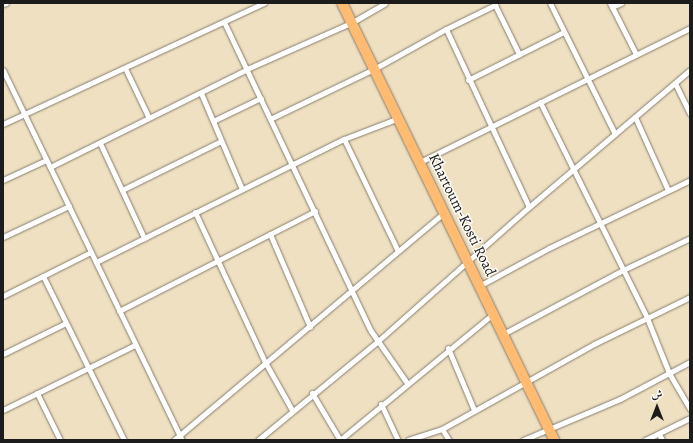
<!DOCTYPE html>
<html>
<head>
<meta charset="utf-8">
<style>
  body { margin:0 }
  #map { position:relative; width:693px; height:443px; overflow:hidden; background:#efe0c1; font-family:Alegreya,Amiri,serif }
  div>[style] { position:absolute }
  .roads { filter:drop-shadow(0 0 1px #867e6e) drop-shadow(0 0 1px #867e6e) }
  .street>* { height:5px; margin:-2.5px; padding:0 2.5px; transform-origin:2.5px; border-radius:2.5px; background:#fff }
  .highway>* { height:10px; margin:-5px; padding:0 5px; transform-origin:5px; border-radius:5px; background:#ffbb71 }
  span { translate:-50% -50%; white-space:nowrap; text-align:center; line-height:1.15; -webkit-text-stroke:3px #fdfcf7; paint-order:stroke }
  .street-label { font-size:15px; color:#1c1c1c }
  .frame { position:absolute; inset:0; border:4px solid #1c1c1c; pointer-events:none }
  .north { position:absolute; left:637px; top:387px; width:40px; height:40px; -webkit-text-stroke:3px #fdfcf7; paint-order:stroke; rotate:0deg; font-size:11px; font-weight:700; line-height:16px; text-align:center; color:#1c1c1c }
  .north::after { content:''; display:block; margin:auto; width:14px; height:18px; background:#1c1c1c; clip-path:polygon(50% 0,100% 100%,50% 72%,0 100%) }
</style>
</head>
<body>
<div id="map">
  <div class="roads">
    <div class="street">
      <i style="left:494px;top:3px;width:57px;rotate:63.9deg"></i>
      <i style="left:550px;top:3px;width:146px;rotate:63.6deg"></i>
      <i style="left:610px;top:3px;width:57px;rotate:63deg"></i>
      <i style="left:3px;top:4px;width:3px;rotate:-18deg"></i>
      <i style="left:612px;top:7px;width:10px;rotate:-24deg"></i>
      <i style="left:224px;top:22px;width:342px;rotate:64.6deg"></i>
      <i style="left:371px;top:331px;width:63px;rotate:55.3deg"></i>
      <i style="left:446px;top:29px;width:196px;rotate:65deg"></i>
      <i style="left:529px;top:207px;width:211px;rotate:-40.4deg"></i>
      <i style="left:125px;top:68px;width:55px;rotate:64.4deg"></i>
      <i style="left:3px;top:70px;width:411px;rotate:64.2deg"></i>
      <i style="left:468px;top:80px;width:107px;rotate:-26.6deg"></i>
      <i style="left:675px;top:83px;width:34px;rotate:64deg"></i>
      <i style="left:201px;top:93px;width:104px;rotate:66.9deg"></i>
      <i style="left:540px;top:102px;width:241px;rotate:63.6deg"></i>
      <i style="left:647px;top:318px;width:59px;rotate:68.2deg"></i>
      <i style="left:669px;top:373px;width:42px;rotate:59.7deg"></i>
      <i style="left:635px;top:117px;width:80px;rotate:65.7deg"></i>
      <i style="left:272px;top:118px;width:113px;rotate:-25.7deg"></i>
      <i style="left:374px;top:69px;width:82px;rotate:-29.1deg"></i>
      <i style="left:446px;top:29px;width:55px;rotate:-26.1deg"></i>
      <i style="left:213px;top:121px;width:53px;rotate:-25.6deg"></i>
      <i style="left:3px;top:124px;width:288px;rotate:-24.9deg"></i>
      <i style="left:344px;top:139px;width:124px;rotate:64.3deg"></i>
      <i style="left:100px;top:143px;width:105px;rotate:65.1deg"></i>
      <i style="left:420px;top:162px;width:301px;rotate:-26.4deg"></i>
      <i style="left:50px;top:167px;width:220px;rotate:-26.4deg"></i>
      <i style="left:247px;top:69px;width:114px;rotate:-23.9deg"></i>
      <i style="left:351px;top:23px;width:39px;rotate:-30deg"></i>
      <i style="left:3px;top:180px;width:47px;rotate:-24.9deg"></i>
      <i style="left:122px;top:190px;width:110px;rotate:-26.3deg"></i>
      <i style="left:195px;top:212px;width:166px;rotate:65deg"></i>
      <i style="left:265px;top:362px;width:55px;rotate:60.6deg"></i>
      <i style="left:270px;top:234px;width:101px;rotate:66.7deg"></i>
      <i style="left:3px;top:237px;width:73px;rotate:-25.2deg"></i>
      <i style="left:96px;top:262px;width:277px;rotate:-26.4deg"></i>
      <i style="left:344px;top:139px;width:59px;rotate:-20.9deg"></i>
      <i style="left:43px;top:276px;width:183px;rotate:63.7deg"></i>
      <i style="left:479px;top:286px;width:80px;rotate:-28.5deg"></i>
      <i style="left:549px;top:248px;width:157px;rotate:-25.7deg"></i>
      <i style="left:3px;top:296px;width:98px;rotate:-26.6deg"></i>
      <i style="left:119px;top:311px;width:220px;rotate:-27deg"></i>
      <i style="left:503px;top:334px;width:136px;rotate:-28.1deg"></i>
      <i style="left:623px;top:270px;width:74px;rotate:-25.5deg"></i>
      <i style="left:448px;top:348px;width:67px;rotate:67.2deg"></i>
      <i style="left:3px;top:354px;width:70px;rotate:-26.2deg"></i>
      <i style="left:37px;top:393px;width:52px;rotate:63.9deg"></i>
      <i style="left:312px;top:393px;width:55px;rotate:59.2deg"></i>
      <i style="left:381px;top:404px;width:40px;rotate:65deg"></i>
      <i style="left:3px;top:410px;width:147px;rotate:-26.2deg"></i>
      <i style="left:442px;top:429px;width:13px;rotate:58deg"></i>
      <i style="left:659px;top:434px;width:7px;rotate:63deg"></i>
      <i style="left:174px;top:440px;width:353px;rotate:-40.1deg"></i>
      <i style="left:258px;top:440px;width:156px;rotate:-39.5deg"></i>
      <i style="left:378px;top:341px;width:202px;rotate:-41.6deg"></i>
      <i style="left:340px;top:440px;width:198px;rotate:-39.5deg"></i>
      <i style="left:408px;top:440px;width:36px;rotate:-18deg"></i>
      <i style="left:442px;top:429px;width:174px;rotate:-29.2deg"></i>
      <i style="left:594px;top:344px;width:107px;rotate:-26.1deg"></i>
      <i style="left:523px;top:440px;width:105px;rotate:-22.9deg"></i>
      <i style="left:620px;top:399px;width:79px;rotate:-27.9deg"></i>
      <i style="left:645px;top:440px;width:50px;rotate:-26.1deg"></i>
    </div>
    <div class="highway">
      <i style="left:342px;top:3px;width:486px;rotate:64.1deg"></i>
    </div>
  </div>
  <div class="street-label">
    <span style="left:462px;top:215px;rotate:64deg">Khartoum-Kosti Road</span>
  </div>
  <div class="frame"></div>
  <div class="north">ش</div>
</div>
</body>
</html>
